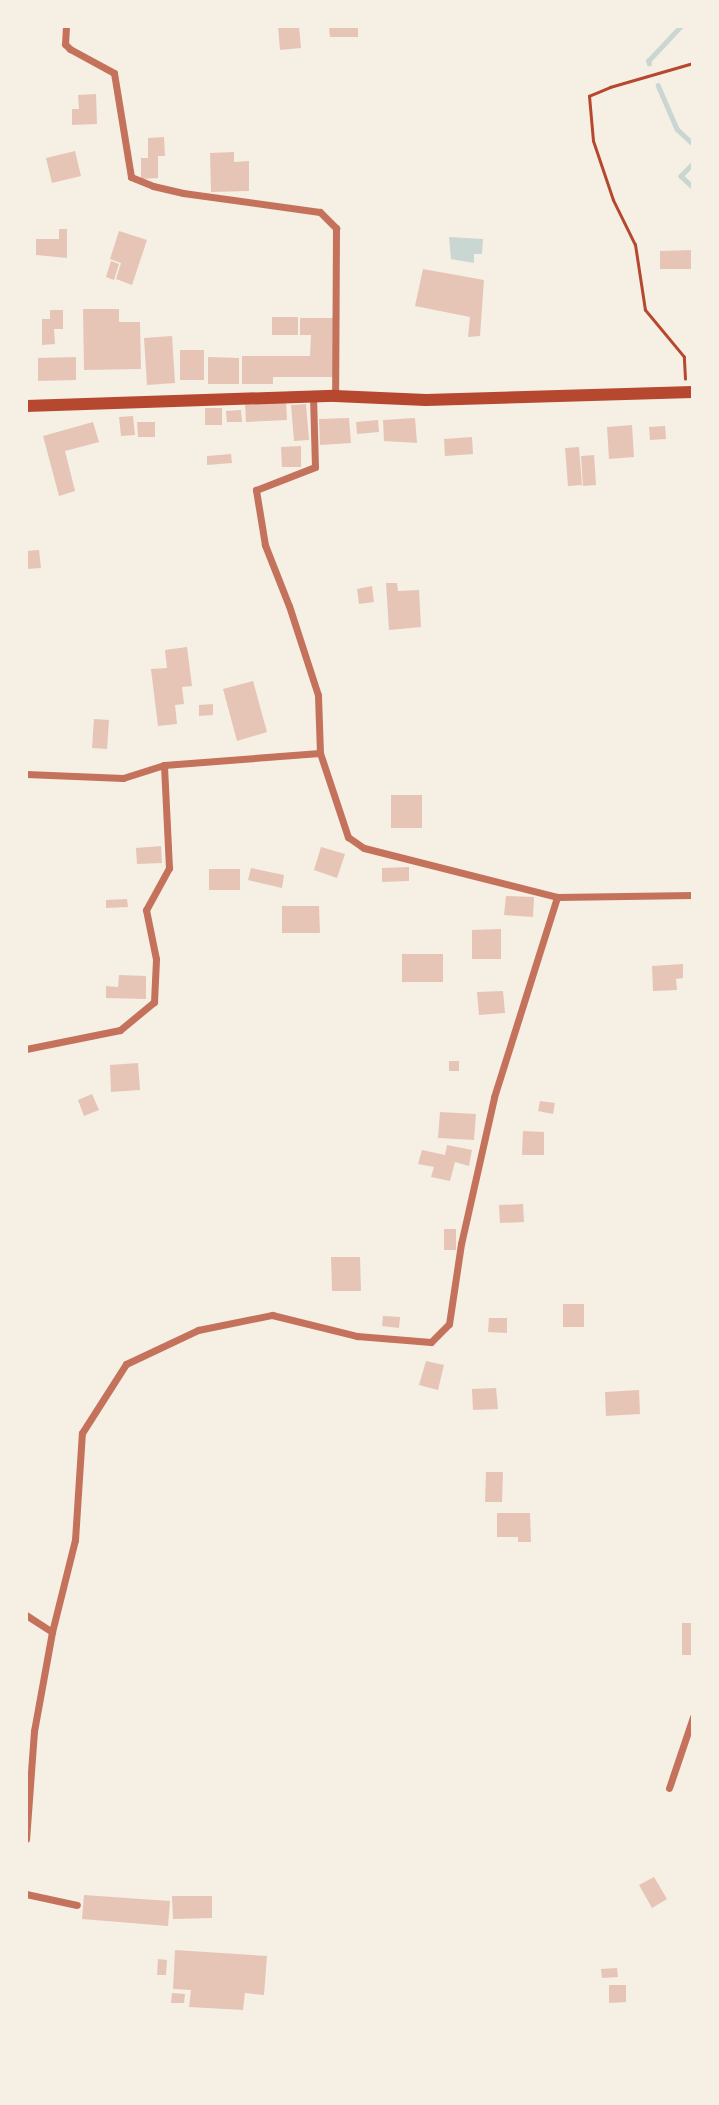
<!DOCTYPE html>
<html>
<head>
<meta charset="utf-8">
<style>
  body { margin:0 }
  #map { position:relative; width:719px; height:2105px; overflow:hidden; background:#f6efe4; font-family:"Source Serif 4",serif }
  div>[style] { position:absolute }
  .water>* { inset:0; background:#c9d6d2 }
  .stream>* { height:4.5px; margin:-2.25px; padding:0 2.25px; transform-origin:2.25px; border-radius:2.25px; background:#c9d6d2 }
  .building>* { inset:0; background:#e6c5b7 }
  .path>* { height:2.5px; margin:-1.25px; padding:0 1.25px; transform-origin:1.25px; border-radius:1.25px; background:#b5482f }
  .minor>* { height:7px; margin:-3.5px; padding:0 3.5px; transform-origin:3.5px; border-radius:3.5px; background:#c5725c }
  .primary>* { height:12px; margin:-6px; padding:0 6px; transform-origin:6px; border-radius:6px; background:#b5482f }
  span { translate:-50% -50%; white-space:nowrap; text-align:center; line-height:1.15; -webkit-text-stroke:5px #f6efe4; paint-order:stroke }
  .frame { position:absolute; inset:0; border:28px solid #f6efe4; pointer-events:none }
</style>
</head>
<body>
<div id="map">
  <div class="water">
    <i style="clip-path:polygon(449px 237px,483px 239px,482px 254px,474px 254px,474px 263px,451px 259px)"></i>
  </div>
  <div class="stream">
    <i style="left:649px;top:64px;width:3px;rotate:-108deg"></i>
    <i style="left:648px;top:61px;width:48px;rotate:-46.7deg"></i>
    <i style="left:658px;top:85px;width:48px;rotate:66.6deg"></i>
    <i style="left:677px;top:129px;width:22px;rotate:43deg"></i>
    <i style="left:693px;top:164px;width:17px;rotate:135deg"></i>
    <i style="left:681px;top:176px;width:16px;rotate:43deg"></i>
  </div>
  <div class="building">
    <i style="clip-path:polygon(278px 26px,299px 26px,301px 48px,280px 50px)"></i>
    <i style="clip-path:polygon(358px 26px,358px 37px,330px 37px,329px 27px)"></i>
    <i style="clip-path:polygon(96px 94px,97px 124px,72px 125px,72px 109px,79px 109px,78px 95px)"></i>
    <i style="clip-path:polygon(164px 137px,165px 156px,158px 156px,158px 178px,141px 179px,141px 158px,148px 158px,148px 138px)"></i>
    <i style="clip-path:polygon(75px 151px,81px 176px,52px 183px,46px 158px)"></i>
    <i style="clip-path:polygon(234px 152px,234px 162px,249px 161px,249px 191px,211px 192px,210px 153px)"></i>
    <i style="clip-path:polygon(59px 229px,67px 229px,67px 258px,36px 255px,36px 239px,59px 239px)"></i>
    <i style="clip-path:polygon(119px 231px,147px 240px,132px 285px,116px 279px,121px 263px,110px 259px)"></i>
    <i style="clip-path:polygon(693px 250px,693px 269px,660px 269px,660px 251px)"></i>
    <i style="clip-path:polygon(111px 261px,119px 264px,114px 280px,106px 277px)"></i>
    <i style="clip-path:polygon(423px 269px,484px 280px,480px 336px,468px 337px,470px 317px,415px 306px)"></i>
    <i style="clip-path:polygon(83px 309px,119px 309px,119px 322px,140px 322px,141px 369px,84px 370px)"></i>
    <i style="clip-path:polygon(50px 310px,63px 310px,63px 329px,54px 329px,55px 344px,42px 345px,42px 319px,50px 319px)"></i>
    <i style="clip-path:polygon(272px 317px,298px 317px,298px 335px,272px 335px)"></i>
    <i style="clip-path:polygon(300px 318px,333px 318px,333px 377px,273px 377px,273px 384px,242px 384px,242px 356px,310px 356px,311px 335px,300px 335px)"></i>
    <i style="clip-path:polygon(172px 336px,175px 383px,147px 385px,144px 338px)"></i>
    <i style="clip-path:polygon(180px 350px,204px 350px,204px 380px,180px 380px)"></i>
    <i style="clip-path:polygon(76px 357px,76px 380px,38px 381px,38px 358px)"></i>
    <i style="clip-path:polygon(208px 357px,239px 358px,239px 384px,208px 384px)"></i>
    <i style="clip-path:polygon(286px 400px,287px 420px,246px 422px,245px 403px)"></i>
    <i style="clip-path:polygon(306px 404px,309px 440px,294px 441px,291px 405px)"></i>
    <i style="clip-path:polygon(205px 408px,222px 408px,222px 425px,205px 425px)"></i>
    <i style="clip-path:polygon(241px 410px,242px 422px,227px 422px,226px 411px)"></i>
    <i style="clip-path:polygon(133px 416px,135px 435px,121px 436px,119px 417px)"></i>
    <i style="clip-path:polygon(349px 418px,351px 443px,320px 445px,319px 419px)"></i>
    <i style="clip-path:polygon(415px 418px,417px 443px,384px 441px,383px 420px)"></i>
    <i style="clip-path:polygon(378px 420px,379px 432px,357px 434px,356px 422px)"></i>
    <i style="clip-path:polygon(93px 422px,99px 442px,65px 451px,75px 491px,59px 496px,43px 436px)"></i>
    <i style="clip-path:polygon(137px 422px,155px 422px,155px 437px,138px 437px)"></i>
    <i style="clip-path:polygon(632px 425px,634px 457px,609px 459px,607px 427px)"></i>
    <i style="clip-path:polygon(665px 426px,666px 439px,650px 440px,649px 427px)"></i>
    <i style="clip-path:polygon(472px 437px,473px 454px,445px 456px,444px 439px)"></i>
    <i style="clip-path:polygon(301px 446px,301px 467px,282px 467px,281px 447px)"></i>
    <i style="clip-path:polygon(579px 447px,582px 485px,568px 486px,565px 448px)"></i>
    <i style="clip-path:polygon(231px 454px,232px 463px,207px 465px,207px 456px)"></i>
    <i style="clip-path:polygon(594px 455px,596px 485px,583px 486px,581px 456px)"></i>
    <i style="clip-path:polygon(39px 550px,41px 568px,26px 569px,26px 551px)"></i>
    <i style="clip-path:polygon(386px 583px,397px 583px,398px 591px,419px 590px,421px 627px,389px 630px)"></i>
    <i style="clip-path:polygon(372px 586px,374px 602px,359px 604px,357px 589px)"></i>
    <i style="clip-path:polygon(187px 647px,192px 686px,182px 687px,184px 704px,175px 705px,177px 724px,158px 726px,151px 669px,167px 668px,165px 650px)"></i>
    <i style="clip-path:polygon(253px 681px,267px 732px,237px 741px,223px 689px)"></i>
    <i style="clip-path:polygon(213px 704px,213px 715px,199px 716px,199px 705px)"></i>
    <i style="clip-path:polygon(94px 719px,109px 720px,107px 749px,92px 748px)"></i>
    <i style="clip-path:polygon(391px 795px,422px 795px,422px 828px,391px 828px)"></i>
    <i style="clip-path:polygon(161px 846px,162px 863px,137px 864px,136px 848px)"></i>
    <i style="clip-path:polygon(321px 847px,345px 854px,337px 878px,314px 870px)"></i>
    <i style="clip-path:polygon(409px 867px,409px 881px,382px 882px,382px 868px)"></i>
    <i style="clip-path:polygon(251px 868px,284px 875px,282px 888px,248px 880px)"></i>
    <i style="clip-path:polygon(209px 869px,240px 869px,240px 890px,209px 890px)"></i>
    <i style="clip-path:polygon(506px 896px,534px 897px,533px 917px,504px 915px)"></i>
    <i style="clip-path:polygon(127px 899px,128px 907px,106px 908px,106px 900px)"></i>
    <i style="clip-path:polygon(282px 906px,319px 906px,320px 933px,282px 933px)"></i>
    <i style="clip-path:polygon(501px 929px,501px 959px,472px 959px,472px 930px)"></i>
    <i style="clip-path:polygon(402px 954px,443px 954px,443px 982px,402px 982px)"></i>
    <i style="clip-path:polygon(683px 964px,683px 978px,676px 979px,677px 990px,653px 991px,652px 966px)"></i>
    <i style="clip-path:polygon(119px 975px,146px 976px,146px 999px,106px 998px,106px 986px,118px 987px)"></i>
    <i style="clip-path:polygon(503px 991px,505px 1013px,479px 1015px,477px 992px)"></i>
    <i style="clip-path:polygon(449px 1061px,459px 1061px,459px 1071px,449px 1071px)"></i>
    <i style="clip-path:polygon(138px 1063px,140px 1090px,111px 1092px,110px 1065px)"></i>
    <i style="clip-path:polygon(92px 1094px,99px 1110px,84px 1116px,78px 1100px)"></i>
    <i style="clip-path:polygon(540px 1101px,555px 1103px,553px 1114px,538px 1111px)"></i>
    <i style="clip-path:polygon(440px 1112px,476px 1114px,474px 1140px,438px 1138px)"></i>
    <i style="clip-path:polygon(523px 1131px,544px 1132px,544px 1155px,522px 1155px)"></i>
    <i style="clip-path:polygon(447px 1145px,472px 1150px,469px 1166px,455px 1162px,450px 1181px,431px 1177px,434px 1167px,418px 1164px,422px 1150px,445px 1155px)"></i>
    <i style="clip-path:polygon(523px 1204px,524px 1222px,500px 1223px,499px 1205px)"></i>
    <i style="clip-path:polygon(444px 1229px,456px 1229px,456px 1250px,444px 1250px)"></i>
    <i style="clip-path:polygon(331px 1257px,360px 1257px,361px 1291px,332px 1291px)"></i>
    <i style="clip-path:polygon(563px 1304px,584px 1304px,584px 1327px,563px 1327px)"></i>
    <i style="clip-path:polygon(383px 1316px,400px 1317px,399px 1328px,382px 1326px)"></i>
    <i style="clip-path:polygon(489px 1318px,507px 1318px,507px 1333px,488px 1332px)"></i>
    <i style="clip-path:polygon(426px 1361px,444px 1365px,438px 1390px,419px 1385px)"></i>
    <i style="clip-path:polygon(496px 1388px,498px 1409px,473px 1410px,472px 1389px)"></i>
    <i style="clip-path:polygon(639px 1390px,640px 1414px,606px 1416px,605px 1392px)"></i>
    <i style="clip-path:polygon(486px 1472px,503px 1472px,502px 1502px,485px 1502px)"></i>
    <i style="clip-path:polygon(497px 1513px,530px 1513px,531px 1542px,518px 1542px,518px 1537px,497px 1537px)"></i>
    <i style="clip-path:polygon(682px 1623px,693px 1623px,693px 1655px,682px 1655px)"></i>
    <i style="clip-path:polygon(654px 1877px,667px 1899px,652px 1908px,639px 1885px)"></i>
    <i style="clip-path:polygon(84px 1895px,170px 1901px,168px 1926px,82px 1919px)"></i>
    <i style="clip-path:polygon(172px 1896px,212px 1896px,212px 1918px,173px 1919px)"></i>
    <i style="clip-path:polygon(175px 1950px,267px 1956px,264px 1995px,245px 1993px,243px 2010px,189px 2007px,191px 1990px,173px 1989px)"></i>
    <i style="clip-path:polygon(158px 1959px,167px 1960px,166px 1975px,157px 1975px)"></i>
    <i style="clip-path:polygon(617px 1968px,618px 1977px,602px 1978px,601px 1969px)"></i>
    <i style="clip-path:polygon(609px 1985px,626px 1985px,626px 2002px,609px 2003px)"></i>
    <i style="clip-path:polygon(172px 1993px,185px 1994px,184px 2003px,171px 2003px)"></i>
  </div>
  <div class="path">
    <i style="left:685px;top:379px;width:22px;rotate:-93deg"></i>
    <i style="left:684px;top:357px;width:61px;rotate:-129.7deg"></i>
    <i style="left:645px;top:310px;width:66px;rotate:-98.7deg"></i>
    <i style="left:635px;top:245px;width:50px;rotate:-116.1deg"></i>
    <i style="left:613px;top:200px;width:62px;rotate:-108.7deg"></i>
    <i style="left:593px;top:141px;width:45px;rotate:-95.1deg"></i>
    <i style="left:589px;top:96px;width:23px;rotate:-23deg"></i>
    <i style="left:610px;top:87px;width:86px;rotate:-16.1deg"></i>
  </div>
  <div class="minor">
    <i style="left:66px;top:26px;width:18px;rotate:93deg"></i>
    <i style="left:65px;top:44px;width:7px;rotate:45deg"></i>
    <i style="left:70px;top:49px;width:50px;rotate:28.6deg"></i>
    <i style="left:114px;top:73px;width:105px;rotate:80.7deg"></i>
    <i style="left:131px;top:177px;width:24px;rotate:22deg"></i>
    <i style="left:153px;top:186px;width:31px;rotate:13deg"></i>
    <i style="left:183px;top:193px;width:138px;rotate:7.9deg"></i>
    <i style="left:320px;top:212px;width:23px;rotate:45deg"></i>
    <i style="left:336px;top:228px;width:168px;rotate:90.3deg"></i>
    <i style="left:320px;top:753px;width:89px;rotate:71.6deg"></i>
    <i style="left:348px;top:837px;width:19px;rotate:35deg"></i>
    <i style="left:364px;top:848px;width:199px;rotate:14.2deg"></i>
    <i style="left:557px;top:897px;width:136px;rotate:-0.8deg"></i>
    <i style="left:26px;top:774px;width:97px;rotate:2.4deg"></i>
    <i style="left:123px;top:778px;width:43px;rotate:-17.6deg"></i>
    <i style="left:26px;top:1049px;width:96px;rotate:-11.4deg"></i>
    <i style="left:120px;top:1030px;width:44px;rotate:-39.5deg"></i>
    <i style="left:154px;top:1002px;width:43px;rotate:-87.3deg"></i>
    <i style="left:156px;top:959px;width:50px;rotate:-101.5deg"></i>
    <i style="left:146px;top:910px;width:48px;rotate:-61.3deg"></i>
    <i style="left:169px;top:868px;width:103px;rotate:-92.8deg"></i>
    <i style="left:164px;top:765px;width:156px;rotate:-4.4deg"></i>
    <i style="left:320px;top:753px;width:58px;rotate:-92deg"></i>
    <i style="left:318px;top:695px;width:94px;rotate:-108deg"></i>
    <i style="left:289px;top:606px;width:66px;rotate:-111.5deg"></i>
    <i style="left:265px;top:545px;width:56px;rotate:-99.3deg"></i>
    <i style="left:256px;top:490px;width:63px;rotate:-21.3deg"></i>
    <i style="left:315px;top:467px;width:70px;rotate:-91.6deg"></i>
    <i style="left:26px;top:1615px;width:31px;rotate:33deg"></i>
    <i style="left:52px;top:1632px;width:101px;rotate:100.3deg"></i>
    <i style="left:34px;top:1731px;width:108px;rotate:94.2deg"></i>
    <i style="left:52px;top:1632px;width:95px;rotate:-76deg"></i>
    <i style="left:75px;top:1540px;width:107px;rotate:-86.3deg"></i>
    <i style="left:82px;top:1433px;width:82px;rotate:-57.5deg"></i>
    <i style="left:126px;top:1364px;width:80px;rotate:-25.3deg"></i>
    <i style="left:198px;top:1330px;width:76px;rotate:-11.5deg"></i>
    <i style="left:272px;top:1315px;width:88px;rotate:13.9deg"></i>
    <i style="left:357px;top:1336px;width:74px;rotate:4.6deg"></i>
    <i style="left:431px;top:1342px;width:25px;rotate:-45deg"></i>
    <i style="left:449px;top:1324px;width:81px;rotate:-81.5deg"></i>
    <i style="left:461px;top:1244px;width:151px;rotate:-77.3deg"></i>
    <i style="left:494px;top:1097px;width:210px;rotate:-72.5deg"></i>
    <i style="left:669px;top:1788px;width:75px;rotate:-71.3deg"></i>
    <i style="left:26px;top:1894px;width:52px;rotate:12.2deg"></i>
  </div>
  <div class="primary">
    <i style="left:26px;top:406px;width:309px;rotate:-1.9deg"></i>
    <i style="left:335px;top:396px;width:91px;rotate:2.5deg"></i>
    <i style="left:426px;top:400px;width:267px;rotate:-1.7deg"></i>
  </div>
  <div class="frame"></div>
</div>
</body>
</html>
